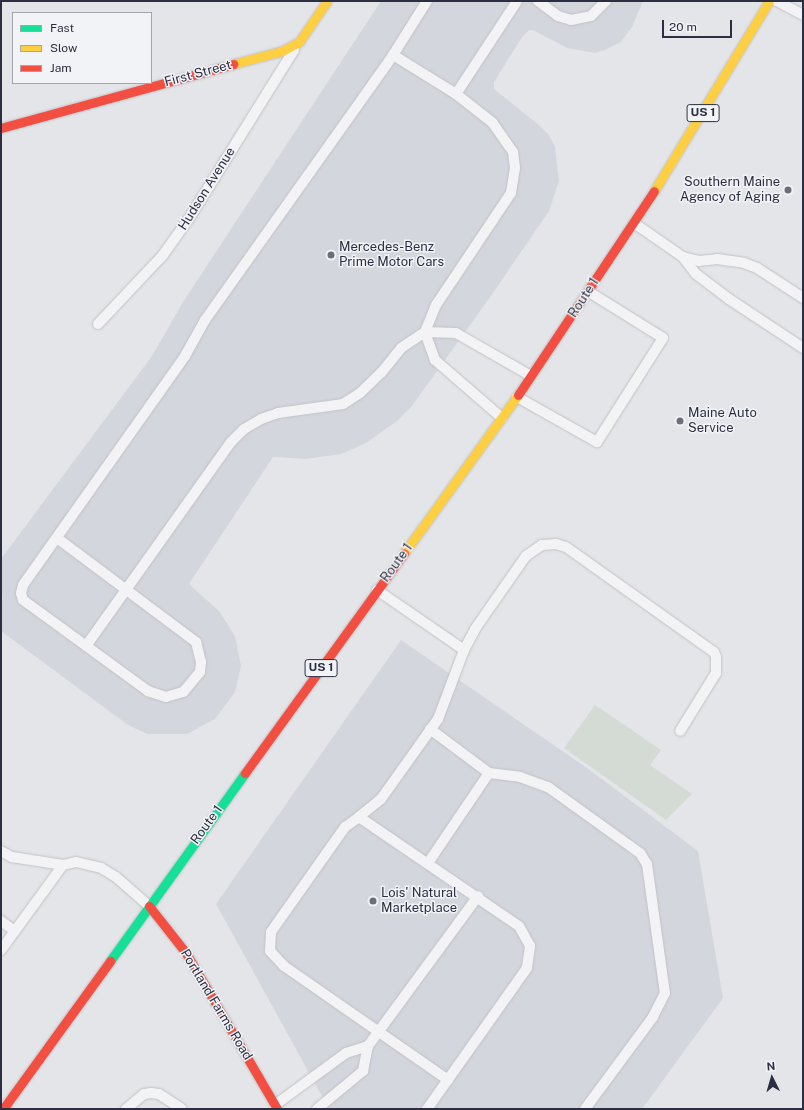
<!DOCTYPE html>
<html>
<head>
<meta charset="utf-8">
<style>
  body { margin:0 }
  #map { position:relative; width:804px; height:1110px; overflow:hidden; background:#e4e5e8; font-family:"Public Sans",sans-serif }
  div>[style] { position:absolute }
  .built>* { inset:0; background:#d4d6dd }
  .green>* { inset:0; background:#d3dbd4 }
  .roads { filter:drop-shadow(0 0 1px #c1c2c5) drop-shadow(0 0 1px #c1c2c5) }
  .lane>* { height:10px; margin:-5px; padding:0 5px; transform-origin:5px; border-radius:5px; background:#f3f3f5 }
  .fast>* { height:9px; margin:-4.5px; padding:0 4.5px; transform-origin:4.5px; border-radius:4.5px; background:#16e098 }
  .slow>* { height:9px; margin:-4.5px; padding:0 4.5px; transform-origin:4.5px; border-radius:4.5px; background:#ffcf43 }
  .jam>* { height:9px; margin:-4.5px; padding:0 4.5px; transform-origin:4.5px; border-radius:4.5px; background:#f24e42 }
  .dots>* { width:11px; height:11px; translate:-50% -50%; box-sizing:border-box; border:2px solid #f2f3f7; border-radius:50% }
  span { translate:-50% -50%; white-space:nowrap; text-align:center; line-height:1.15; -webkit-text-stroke:3px #f2f3f7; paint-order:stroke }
  .shield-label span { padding:1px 3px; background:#f2f3f7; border:1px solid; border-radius:3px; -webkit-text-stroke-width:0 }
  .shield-label { font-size:12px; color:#2b2f41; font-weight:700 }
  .street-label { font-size:13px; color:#2b2f41 }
  .poi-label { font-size:13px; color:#2b2f41 }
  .right { translate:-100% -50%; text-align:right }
  .left { translate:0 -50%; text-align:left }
  .frame { position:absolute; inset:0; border:2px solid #2b2f41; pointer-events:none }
  .legend { position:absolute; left:12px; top:12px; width:140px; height:72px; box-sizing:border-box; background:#f2f3f7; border:1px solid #a2a5ae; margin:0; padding:5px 7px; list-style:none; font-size:12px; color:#2b2f41 }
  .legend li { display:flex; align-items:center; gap:8px; height:20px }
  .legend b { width:20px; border:1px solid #a2a5ae }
  .north { position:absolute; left:752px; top:1058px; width:40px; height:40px; -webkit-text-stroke:3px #f2f3f7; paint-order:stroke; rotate:355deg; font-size:11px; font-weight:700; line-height:16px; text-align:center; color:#2b2f41 }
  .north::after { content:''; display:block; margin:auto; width:14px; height:18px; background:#2b2f41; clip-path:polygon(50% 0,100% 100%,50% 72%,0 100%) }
  .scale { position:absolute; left:662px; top:20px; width:70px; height:18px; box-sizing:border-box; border:2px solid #2b2f41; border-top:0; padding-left:5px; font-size:12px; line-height:14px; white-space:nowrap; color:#2b2f41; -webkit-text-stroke:3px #f2f3f7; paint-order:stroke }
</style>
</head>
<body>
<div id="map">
  <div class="built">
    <i style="clip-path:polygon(381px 1px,643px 1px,632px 27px,621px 42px,605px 50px,595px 53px,567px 48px,533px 30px,529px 30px,522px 37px,494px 82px,494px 89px,540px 126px,549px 135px,555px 147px,559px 181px,549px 211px,488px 300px,411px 407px,397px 421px,366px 443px,341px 454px,306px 459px,273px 457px,189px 584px,219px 611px,235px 636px,241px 666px,235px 692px,215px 719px,187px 734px,147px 734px,128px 725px,1px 631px,1px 601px,3px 598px,1px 596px,1px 559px,152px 356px,183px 302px)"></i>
    <i style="clip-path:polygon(401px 640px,587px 768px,698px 851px,723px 998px,642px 1109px,329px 1109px,216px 904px)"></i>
  </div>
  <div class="green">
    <i style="clip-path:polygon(595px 705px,661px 750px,650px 765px,692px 794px,666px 820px,564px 748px)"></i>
  </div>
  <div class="roads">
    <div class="lane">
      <i style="left:538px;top:1px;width:25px;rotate:37deg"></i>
      <i style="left:558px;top:16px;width:14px;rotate:17deg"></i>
      <i style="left:571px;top:20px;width:20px;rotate:-11deg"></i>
      <i style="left:591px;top:16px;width:21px;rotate:-45deg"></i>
      <i style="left:777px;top:1px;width:30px;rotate:28deg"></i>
      <i style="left:456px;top:94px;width:111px;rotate:-56.7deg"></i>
      <i style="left:634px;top:223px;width:60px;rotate:34.8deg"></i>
      <i style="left:683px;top:257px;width:16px;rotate:14deg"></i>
      <i style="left:699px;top:261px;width:18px;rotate:-6deg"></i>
      <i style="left:717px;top:259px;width:27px;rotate:8deg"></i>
      <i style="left:744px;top:263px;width:14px;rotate:21deg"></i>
      <i style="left:757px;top:268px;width:55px;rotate:33.1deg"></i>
      <i style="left:683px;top:257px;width:21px;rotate:53deg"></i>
      <i style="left:696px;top:274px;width:41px;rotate:37.1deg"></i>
      <i style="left:729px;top:299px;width:89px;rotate:33.5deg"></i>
      <i style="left:98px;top:324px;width:95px;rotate:-46.7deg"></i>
      <i style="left:163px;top:255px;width:47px;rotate:-54.6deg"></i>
      <i style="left:190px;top:217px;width:197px;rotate:-58.1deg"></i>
      <i style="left:517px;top:397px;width:92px;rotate:29.4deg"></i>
      <i style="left:597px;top:442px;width:123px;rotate:-57.6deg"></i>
      <i style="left:663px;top:338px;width:87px;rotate:-148.1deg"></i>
      <i style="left:502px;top:418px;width:89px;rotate:-139.1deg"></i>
      <i style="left:435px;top:360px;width:30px;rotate:-110deg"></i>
      <i style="left:425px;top:332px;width:31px;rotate:2deg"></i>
      <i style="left:456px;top:333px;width:86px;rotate:29.8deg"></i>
      <i style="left:57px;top:538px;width:174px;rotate:36.8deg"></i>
      <i style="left:196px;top:642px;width:21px;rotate:76deg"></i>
      <i style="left:201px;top:662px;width:10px;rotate:96deg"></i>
      <i style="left:200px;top:672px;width:26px;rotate:130deg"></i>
      <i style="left:183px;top:692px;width:18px;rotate:164deg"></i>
      <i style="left:166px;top:697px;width:19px;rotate:-162deg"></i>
      <i style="left:148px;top:691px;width:155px;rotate:-143.9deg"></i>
      <i style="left:23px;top:600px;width:7px;rotate:-106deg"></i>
      <i style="left:21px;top:593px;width:8px;rotate:-76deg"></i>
      <i style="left:23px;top:585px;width:281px;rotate:-54.7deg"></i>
      <i style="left:185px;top:356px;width:41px;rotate:-60.9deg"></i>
      <i style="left:205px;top:320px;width:325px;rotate:-54.6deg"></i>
      <i style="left:393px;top:55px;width:64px;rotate:-57.8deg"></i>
      <i style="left:377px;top:590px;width:106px;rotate:34.6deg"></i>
      <i style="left:464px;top:650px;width:74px;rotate:110.6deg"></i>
      <i style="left:438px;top:719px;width:98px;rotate:125.5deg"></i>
      <i style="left:381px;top:799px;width:28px;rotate:141deg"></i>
      <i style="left:359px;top:817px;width:194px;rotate:34.3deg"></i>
      <i style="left:519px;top:926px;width:23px;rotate:61deg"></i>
      <i style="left:530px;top:946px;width:22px;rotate:98deg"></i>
      <i style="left:527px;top:968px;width:173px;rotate:125.3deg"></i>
      <i style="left:86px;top:646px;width:250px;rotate:-54.6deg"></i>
      <i style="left:231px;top:442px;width:18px;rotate:-45deg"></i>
      <i style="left:244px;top:429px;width:20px;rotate:-30deg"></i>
      <i style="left:261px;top:419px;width:18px;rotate:-19deg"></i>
      <i style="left:278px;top:413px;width:66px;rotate:-7.9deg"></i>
      <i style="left:343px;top:404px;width:20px;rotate:-33deg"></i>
      <i style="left:360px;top:393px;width:29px;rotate:-44deg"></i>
      <i style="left:381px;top:373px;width:32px;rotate:-51deg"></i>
      <i style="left:401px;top:348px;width:29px;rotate:-34deg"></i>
      <i style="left:425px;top:332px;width:29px;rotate:-68deg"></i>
      <i style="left:436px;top:305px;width:135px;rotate:-56.2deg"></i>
      <i style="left:511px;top:193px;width:25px;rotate:-81deg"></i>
      <i style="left:515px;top:168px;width:16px;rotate:-97deg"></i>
      <i style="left:513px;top:152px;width:35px;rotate:-125deg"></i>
      <i style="left:493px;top:123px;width:47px;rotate:-141.9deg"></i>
      <i style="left:456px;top:94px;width:74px;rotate:-148.2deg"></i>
      <i style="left:464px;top:650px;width:24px;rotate:-62deg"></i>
      <i style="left:475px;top:629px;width:89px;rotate:-55.1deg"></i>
      <i style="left:526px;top:556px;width:19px;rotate:-35deg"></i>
      <i style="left:542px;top:545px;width:14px;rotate:-4deg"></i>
      <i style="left:556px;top:544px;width:10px;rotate:17deg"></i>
      <i style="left:566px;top:547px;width:181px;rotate:35.4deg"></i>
      <i style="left:714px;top:652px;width:5px;rotate:68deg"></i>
      <i style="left:716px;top:657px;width:16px;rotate:90deg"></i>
      <i style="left:716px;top:673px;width:68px;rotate:121.8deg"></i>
      <i style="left:430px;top:729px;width:74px;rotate:36.7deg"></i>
      <i style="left:489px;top:773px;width:31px;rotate:7deg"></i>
      <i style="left:520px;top:777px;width:30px;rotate:20deg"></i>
      <i style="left:548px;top:787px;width:113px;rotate:35.7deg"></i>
      <i style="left:640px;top:853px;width:13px;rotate:58deg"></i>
      <i style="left:647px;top:864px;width:130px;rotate:82.1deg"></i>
      <i style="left:665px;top:993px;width:27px;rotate:117deg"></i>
      <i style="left:653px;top:1017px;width:114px;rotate:126.5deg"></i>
      <i style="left:359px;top:817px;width:17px;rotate:144deg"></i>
      <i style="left:345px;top:827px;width:128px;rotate:125.2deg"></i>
      <i style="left:271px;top:932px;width:19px;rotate:93deg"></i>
      <i style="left:270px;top:951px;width:21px;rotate:47deg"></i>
      <i style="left:284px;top:966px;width:200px;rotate:34.8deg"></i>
      <i style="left:1px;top:851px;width:13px;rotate:29deg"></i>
      <i style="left:12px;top:857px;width:52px;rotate:8.9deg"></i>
      <i style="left:428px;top:863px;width:109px;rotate:-55.9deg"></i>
      <i style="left:1px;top:921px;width:17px;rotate:36deg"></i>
      <i style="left:1px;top:950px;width:105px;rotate:-53.9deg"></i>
      <i style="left:63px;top:865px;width:13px;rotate:-13deg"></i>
      <i style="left:76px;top:862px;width:26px;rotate:13deg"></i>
      <i style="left:101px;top:868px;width:17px;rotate:31deg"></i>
      <i style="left:116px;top:877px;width:44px;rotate:41.3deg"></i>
      <i style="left:275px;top:1105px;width:88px;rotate:-36.2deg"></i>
      <i style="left:346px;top:1053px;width:23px;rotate:-18deg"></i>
      <i style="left:126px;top:1109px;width:23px;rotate:-40deg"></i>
      <i style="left:144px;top:1094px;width:7px;rotate:-8deg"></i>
      <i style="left:151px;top:1093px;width:8px;rotate:7deg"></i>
      <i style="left:159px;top:1094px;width:27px;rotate:33deg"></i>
      <i style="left:317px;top:1109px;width:60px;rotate:-39.6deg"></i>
      <i style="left:363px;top:1071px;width:25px;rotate:-79deg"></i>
      <i style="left:368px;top:1046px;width:186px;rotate:-53.7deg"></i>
    </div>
    <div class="fast">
      <i style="left:110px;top:961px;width:231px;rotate:-54.3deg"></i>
    </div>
    <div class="slow">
      <i style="left:233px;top:64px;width:51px;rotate:-14.9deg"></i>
      <i style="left:282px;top:51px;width:19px;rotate:-28deg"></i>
      <i style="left:299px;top:42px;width:50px;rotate:-55.7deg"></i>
      <i style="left:654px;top:191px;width:222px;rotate:-58.8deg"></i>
      <i style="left:404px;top:553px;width:195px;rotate:-54.2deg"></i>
    </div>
    <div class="jam">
      <i style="left:1px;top:128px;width:241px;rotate:-15.4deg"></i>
      <i style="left:518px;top:395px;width:245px;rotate:-56.3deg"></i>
      <i style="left:245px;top:773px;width:271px;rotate:-54.1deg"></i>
      <i style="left:149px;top:906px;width:60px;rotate:51.8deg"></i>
      <i style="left:186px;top:953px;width:181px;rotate:59.7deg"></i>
      <i style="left:3px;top:1109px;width:183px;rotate:-54.1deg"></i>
    </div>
  </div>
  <div class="dots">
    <i style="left:788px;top:190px;background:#6c6f7b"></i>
    <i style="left:331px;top:255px;background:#6c6f7b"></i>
    <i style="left:680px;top:421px;background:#6c6f7b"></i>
    <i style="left:373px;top:901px;background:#6c6f7b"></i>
  </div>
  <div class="shield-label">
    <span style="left:703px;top:113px">US 1</span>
    <span style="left:321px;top:668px">US 1</span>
  </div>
  <div class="street-label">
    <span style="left:198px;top:74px;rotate:-15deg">First Street</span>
    <span style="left:207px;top:189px;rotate:-58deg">Hudson Avenue</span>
    <span style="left:584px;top:298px;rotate:-57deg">Route 1</span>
    <span style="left:397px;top:563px;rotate:-54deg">Route 1</span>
    <span style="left:207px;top:825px;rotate:-54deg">Route 1</span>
    <span style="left:216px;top:1005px;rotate:59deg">Portland Farms Road</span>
  </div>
  <div class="poi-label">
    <span class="right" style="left:780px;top:190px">Southern Maine<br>Agency of Aging</span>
    <span class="left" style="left:339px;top:255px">Mercedes-Benz<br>Prime Motor Cars</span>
    <span class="left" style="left:688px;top:421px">Maine Auto<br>Service</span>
    <span class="left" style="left:381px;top:901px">Lois' Natural<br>Marketplace</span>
  </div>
  <div class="frame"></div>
  <ul class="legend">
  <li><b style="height:5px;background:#16e098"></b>Fast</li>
  <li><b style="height:5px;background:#ffcf43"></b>Slow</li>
  <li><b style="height:5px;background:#f24e42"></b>Jam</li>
  </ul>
  <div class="north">N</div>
  <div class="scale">20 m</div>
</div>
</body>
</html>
